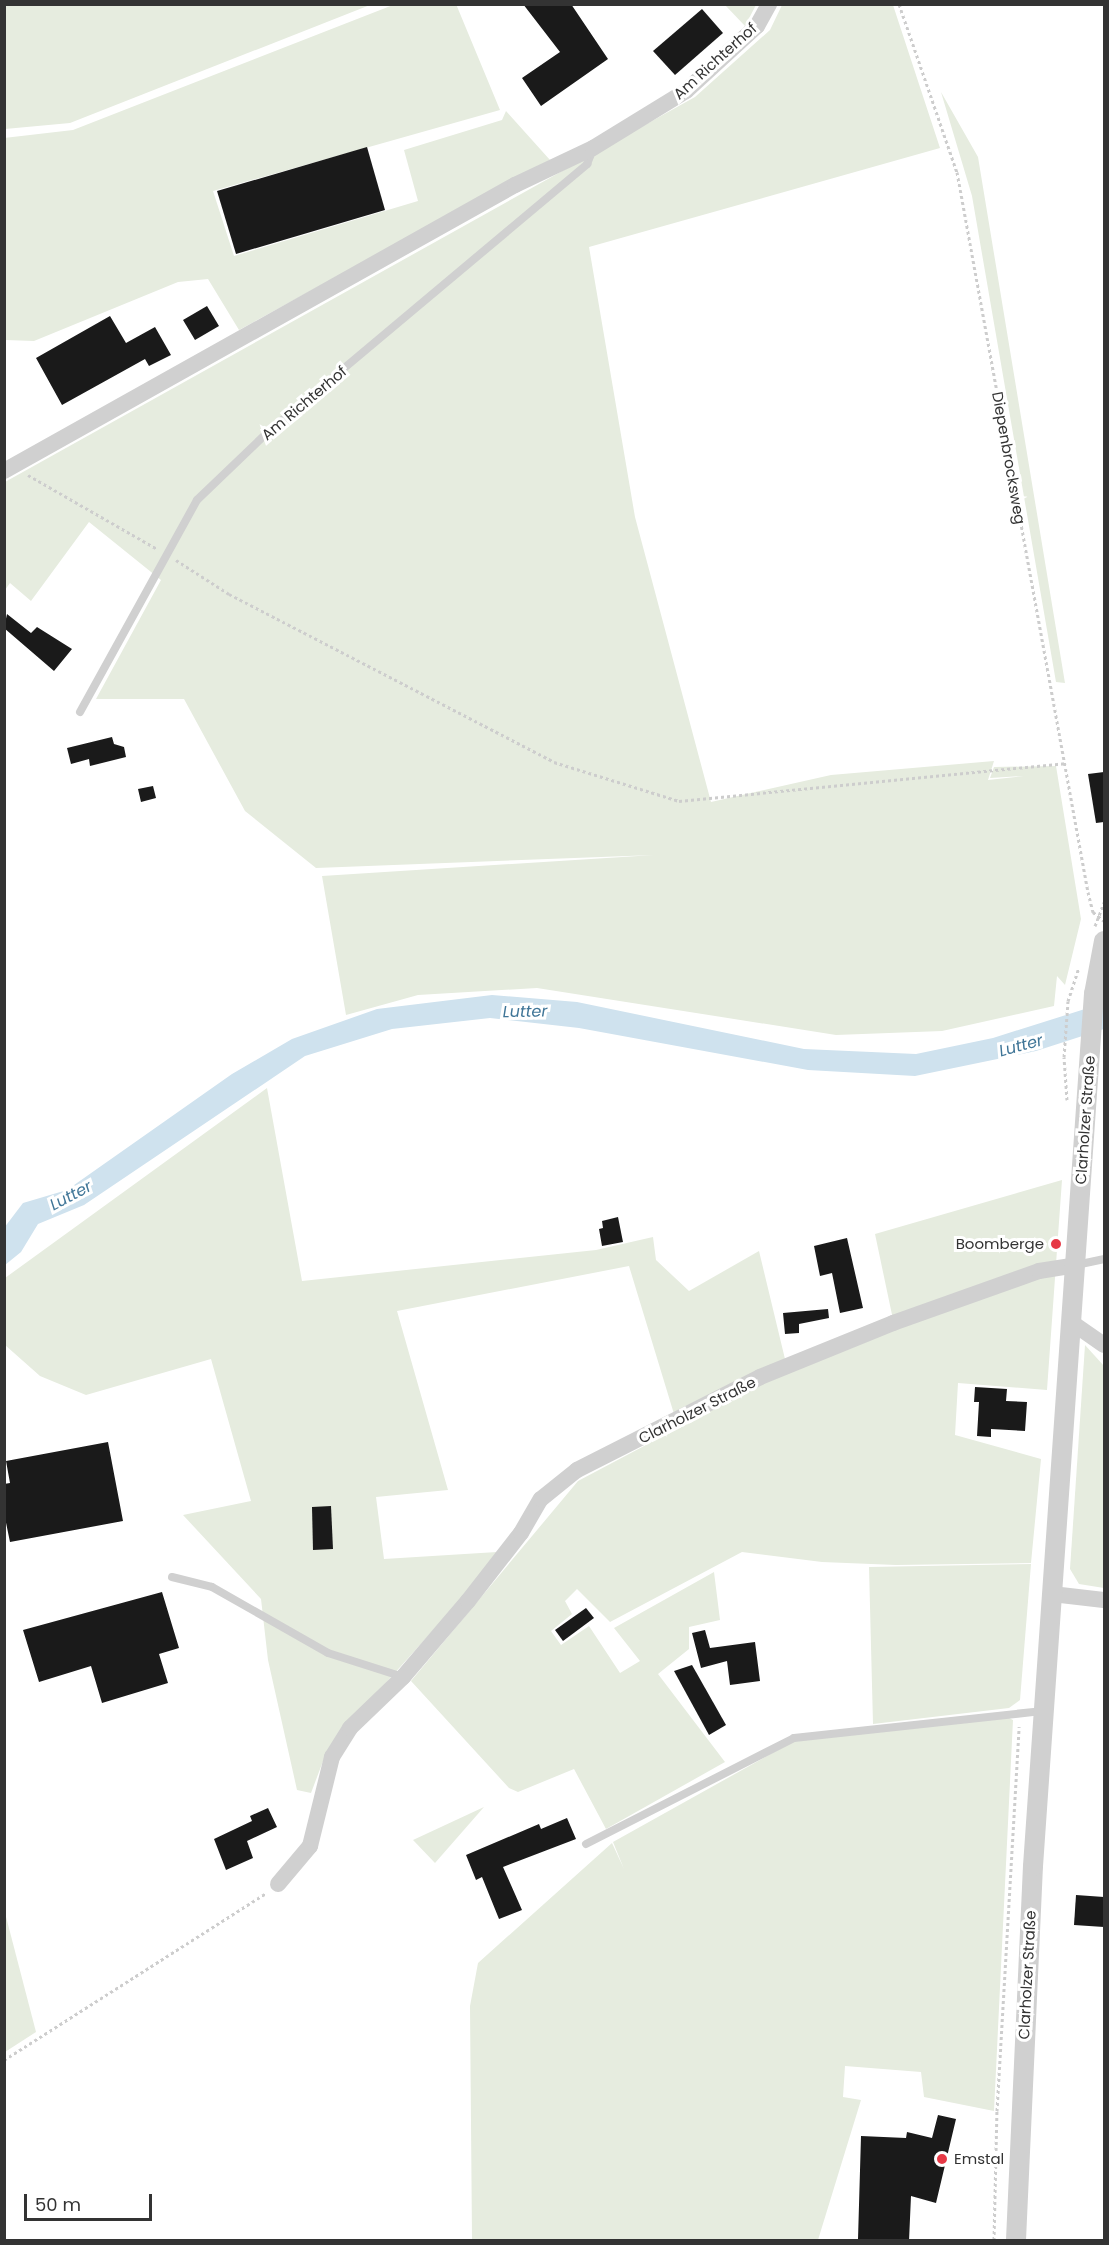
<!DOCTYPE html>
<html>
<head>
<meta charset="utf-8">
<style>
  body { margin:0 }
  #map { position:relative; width:1109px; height:2245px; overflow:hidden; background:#fff; font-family:Poppins,sans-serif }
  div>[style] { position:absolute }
  .green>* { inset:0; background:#e6ecdf }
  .water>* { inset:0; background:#cfe2ee }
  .building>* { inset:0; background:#1a1a1a }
  .path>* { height:3px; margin-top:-1.5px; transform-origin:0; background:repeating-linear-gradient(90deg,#cdcdcd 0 3px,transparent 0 6px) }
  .service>* { height:8px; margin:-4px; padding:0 4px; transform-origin:4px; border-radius:4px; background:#d0d0d0 }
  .minor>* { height:16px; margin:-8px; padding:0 8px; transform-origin:8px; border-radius:8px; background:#d0d0d0 }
  .tertiary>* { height:20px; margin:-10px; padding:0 10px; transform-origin:10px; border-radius:10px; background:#d0d0d0 }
  .dots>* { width:16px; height:16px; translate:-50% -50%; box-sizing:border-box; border:3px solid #fff; border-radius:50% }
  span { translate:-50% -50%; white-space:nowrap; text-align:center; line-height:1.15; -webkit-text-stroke:6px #fff; paint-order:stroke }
  .street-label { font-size:15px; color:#333 }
  .poi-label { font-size:15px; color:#333 }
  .right { translate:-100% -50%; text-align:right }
  .left { translate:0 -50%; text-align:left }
  .water-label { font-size:16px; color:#3f7597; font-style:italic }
  .frame { position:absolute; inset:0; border:6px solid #333; pointer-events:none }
  .scale { position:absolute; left:24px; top:2194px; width:128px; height:27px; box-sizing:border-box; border:3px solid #333; border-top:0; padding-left:8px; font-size:18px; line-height:21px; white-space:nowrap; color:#333; -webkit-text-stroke:4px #fff; paint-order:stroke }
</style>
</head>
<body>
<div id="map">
  <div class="green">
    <i style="clip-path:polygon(5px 4px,370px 4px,370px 5px,70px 123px,5px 129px)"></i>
    <i style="clip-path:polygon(456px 4px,500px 110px,213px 191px,234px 256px,418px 201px,404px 150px,502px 120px,506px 111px,550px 160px,239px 330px,208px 279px,178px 282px,34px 341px,5px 340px,4px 138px,73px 130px,393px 5px)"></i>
    <i style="clip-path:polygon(725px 5px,756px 5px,745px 26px)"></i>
    <i style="clip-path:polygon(782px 5px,893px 5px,940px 148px,589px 247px,635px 517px,711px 802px,831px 775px,994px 761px,988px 780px,1024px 776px,990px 778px,994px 767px,1056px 766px,1081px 919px,1065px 985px,1057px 976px,1054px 1006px,942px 1031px,836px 1035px,537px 988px,418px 995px,346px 1015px,322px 876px,654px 855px,316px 868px,245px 811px,184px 699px,96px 699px,161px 580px,89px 522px,31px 601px,10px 583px,5px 590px,5px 482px,695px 97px,770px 30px)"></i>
    <i style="clip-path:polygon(941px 92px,978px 157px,1065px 683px,1056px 682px,972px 196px)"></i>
    <i style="clip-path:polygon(267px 1088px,302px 1281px,596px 1250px,653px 1237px,656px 1260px,689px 1291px,759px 1251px,785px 1359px,674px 1414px,629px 1266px,397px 1311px,448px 1490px,376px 1497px,384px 1559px,497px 1552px,463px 1597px,348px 1725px,325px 1756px,311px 1793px,297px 1790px,268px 1660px,261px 1599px,183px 1515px,251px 1501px,211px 1359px,86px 1395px,40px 1376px,5px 1345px,5px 1278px)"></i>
    <i style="clip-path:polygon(1062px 1180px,1047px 1390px,958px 1383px,955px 1435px,1041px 1459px,1031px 1563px,896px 1565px,822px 1562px,742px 1552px,610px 1622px,577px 1589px,565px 1601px,572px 1614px,551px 1631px,561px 1645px,589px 1626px,620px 1673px,640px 1661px,614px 1628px,714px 1572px,720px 1620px,689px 1627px,689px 1649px,658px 1674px,725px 1762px,606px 1829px,574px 1769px,518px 1792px,509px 1788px,411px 1681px,578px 1481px,763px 1383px,895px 1329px,875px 1234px)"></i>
    <i style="clip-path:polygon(1085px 1345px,1104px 1366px,1104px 1588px,1079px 1584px,1070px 1569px)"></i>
    <i style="clip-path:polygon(1031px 1564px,1020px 1700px,1009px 1708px,873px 1724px,869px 1567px)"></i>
    <i style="clip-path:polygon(1007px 1717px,1013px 1720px,994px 2111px,924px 2097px,921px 2072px,845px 2066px,843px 2097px,861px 2100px,818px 2240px,472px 2240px,470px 2006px,478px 1963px,612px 1843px,624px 1869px,613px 1842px,794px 1741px)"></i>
    <i style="clip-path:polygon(484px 1807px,435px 1863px,413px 1840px)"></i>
    <i style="clip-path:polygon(4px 1909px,36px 2032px,5px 2052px,4px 2052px)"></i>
  </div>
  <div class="water">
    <i style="clip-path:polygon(492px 995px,577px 1002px,804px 1049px,916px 1054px,993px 1038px,1104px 1003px,1104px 1029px,1036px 1051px,915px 1076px,808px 1070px,579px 1028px,490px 1018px,392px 1029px,305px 1056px,84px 1205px,38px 1224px,21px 1252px,5px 1265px,4px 1228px,23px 1203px,67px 1190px,232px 1074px,292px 1039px,377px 1009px)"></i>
  </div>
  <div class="building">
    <i style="clip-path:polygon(523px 4px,571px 4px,608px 59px,541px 106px,522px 78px,560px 52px)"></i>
    <i style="clip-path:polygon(702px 9px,723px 33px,675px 75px,653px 51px)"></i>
    <i style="clip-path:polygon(367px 147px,385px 210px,236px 254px,217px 191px)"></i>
    <i style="clip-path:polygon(207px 306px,219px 326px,195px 340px,183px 320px)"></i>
    <i style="clip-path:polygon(110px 316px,126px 343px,155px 327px,171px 355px,149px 366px,145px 359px,62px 405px,36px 358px)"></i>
    <i style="clip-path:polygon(7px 614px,31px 633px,37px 627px,72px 649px,54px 671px,4px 628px)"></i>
    <i style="clip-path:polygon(112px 737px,114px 744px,124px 747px,126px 757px,90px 766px,89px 759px,71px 764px,67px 748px)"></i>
    <i style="clip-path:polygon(1104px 772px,1104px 822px,1096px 823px,1088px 774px)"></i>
    <i style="clip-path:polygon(153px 786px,156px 798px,141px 802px,138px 789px)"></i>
    <i style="clip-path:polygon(618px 1217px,623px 1242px,602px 1246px,599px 1229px,603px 1228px,602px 1221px)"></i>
    <i style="clip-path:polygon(847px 1238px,863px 1308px,840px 1313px,832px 1273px,820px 1276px,814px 1246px)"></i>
    <i style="clip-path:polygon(828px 1309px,829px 1318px,799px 1324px,799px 1333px,785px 1334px,783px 1313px)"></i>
    <i style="clip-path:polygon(975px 1387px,1007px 1389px,1006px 1401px,1027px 1402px,1025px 1431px,991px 1429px,991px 1437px,977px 1436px,979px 1402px,974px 1402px)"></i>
    <i style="clip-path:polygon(108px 1442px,123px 1521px,10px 1542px,4px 1513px,4px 1484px,10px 1483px,6px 1461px)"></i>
    <i style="clip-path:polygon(331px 1506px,333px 1549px,313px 1550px,312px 1507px)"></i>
    <i style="clip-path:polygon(162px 1592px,179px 1648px,159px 1654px,168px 1683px,102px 1703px,91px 1666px,39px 1682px,23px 1630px)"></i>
    <i style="clip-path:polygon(586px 1608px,594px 1618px,563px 1641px,555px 1630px)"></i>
    <i style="clip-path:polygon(705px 1630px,710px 1648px,755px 1642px,760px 1681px,730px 1685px,727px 1661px,701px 1668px,692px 1633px)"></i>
    <i style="clip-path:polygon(692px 1665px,726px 1725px,709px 1735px,674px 1671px)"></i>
    <i style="clip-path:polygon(268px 1808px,277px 1827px,247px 1841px,253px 1858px,226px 1870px,214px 1839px,252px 1821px,250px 1816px)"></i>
    <i style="clip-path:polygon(567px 1818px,576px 1839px,503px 1867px,522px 1910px,499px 1919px,482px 1877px,476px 1880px,466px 1855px,539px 1824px,541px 1829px)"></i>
    <i style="clip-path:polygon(1076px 1895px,1104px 1897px,1104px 1927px,1074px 1925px)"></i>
    <i style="clip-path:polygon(938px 2115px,956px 2119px,936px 2203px,911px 2196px,909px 2241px,858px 2239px,861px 2136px,906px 2138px,907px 2132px,932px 2138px)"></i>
  </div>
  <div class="path">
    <i style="left:899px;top:4px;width:178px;rotate:71deg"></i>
    <i style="left:957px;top:172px;width:732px;rotate:79.69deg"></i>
    <i style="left:1088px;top:892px;width:21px;rotate:76deg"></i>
    <i style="left:1093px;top:912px;width:14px;rotate:39deg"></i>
    <i style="left:28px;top:475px;width:149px;rotate:29.8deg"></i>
    <i style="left:176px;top:560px;width:63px;rotate:32.7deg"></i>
    <i style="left:229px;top:594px;width:366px;rotate:27.3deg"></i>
    <i style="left:554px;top:762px;width:131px;rotate:17.3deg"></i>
    <i style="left:679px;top:801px;width:388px;rotate:-5.6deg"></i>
    <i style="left:1095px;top:926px;width:26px;rotate:-69deg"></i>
    <i style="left:1067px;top:1100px;width:43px;rotate:-94deg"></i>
    <i style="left:1064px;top:1057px;width:56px;rotate:-85.9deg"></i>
    <i style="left:1068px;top:1001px;width:35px;rotate:-72deg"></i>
    <i style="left:4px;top:2060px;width:311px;rotate:-32.5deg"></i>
    <i style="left:994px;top:2240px;width:129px;rotate:-88.7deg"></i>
    <i style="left:997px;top:2111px;width:385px;rotate:-86.7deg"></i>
  </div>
  <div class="service">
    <i style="left:80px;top:712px;width:242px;rotate:-61.1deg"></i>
    <i style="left:197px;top:500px;width:98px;rotate:-43.8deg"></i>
    <i style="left:268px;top:432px;width:417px;rotate:-40deg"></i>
    <i style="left:587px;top:164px;width:16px;rotate:-68deg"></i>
    <i style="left:1076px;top:1265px;width:29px;rotate:-12deg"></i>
    <i style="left:172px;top:1577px;width:41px;rotate:14deg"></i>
    <i style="left:212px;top:1587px;width:133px;rotate:29.6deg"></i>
    <i style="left:328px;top:1653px;width:79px;rotate:17.7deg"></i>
    <i style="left:586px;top:1844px;width:233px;rotate:-27deg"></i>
    <i style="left:794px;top:1738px;width:251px;rotate:-6.2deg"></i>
  </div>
  <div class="minor">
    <i style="left:4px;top:471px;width:586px;rotate:-29.24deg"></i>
    <i style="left:515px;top:185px;width:86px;rotate:-25.4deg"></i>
    <i style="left:593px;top:148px;width:109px;rotate:-31.5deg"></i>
    <i style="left:686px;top:91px;width:96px;rotate:-42.5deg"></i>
    <i style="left:757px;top:26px;width:25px;rotate:-61deg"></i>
    <i style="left:1071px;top:1322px;width:40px;rotate:34.9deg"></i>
    <i style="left:1052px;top:1594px;width:52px;rotate:6.6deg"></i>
    <i style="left:278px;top:1884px;width:50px;rotate:-49.9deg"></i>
    <i style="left:310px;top:1846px;width:92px;rotate:-76.1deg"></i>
    <i style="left:332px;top:1757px;width:34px;rotate:-58deg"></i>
    <i style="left:350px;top:1728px;width:74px;rotate:-43.9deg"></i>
    <i style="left:403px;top:1677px;width:100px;rotate:-49.5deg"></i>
    <i style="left:468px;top:1601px;width:86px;rotate:-52.1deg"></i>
    <i style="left:521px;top:1533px;width:39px;rotate:-60deg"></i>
    <i style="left:541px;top:1499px;width:46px;rotate:-38.9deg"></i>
    <i style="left:577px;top:1470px;width:205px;rotate:-26.9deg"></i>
    <i style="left:760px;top:1377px;width:144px;rotate:-22.1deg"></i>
    <i style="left:893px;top:1323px;width:155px;rotate:-19.6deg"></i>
    <i style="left:1039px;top:1271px;width:36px;rotate:-9deg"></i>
  </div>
  <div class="tertiary">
    <i style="left:1016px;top:2240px;width:374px;rotate:-87.4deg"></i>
    <i style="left:1033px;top:1866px;width:874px;rotate:-86deg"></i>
    <i style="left:1094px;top:994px;width:54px;rotate:-79.3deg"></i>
  </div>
  <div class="dots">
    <i style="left:1056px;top:1244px;background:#e63946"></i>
    <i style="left:942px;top:2159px;background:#e63946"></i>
  </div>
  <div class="street-label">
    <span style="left:715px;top:61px;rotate:-42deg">Am Richterhof</span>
    <span style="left:304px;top:403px;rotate:-40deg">Am Richterhof</span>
    <span style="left:1009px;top:458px;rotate:80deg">Diepenbrocksweg</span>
    <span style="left:1085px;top:1120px;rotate:-86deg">Clarholzer Straße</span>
    <span style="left:697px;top:1410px;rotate:-27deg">Clarholzer Straße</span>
    <span style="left:1027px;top:1975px;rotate:-87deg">Clarholzer Straße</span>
  </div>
  <div class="poi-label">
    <span class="right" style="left:1044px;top:1244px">Boomberge</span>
    <span class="left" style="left:954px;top:2159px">Emstal</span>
  </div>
  <div class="water-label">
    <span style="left:525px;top:1012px;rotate:-1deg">Lutter</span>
    <span style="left:1021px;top:1046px;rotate:-15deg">Lutter</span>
    <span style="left:71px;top:1196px;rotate:-28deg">Lutter</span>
  </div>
  <div class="frame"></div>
  <div class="scale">50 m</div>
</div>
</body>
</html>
